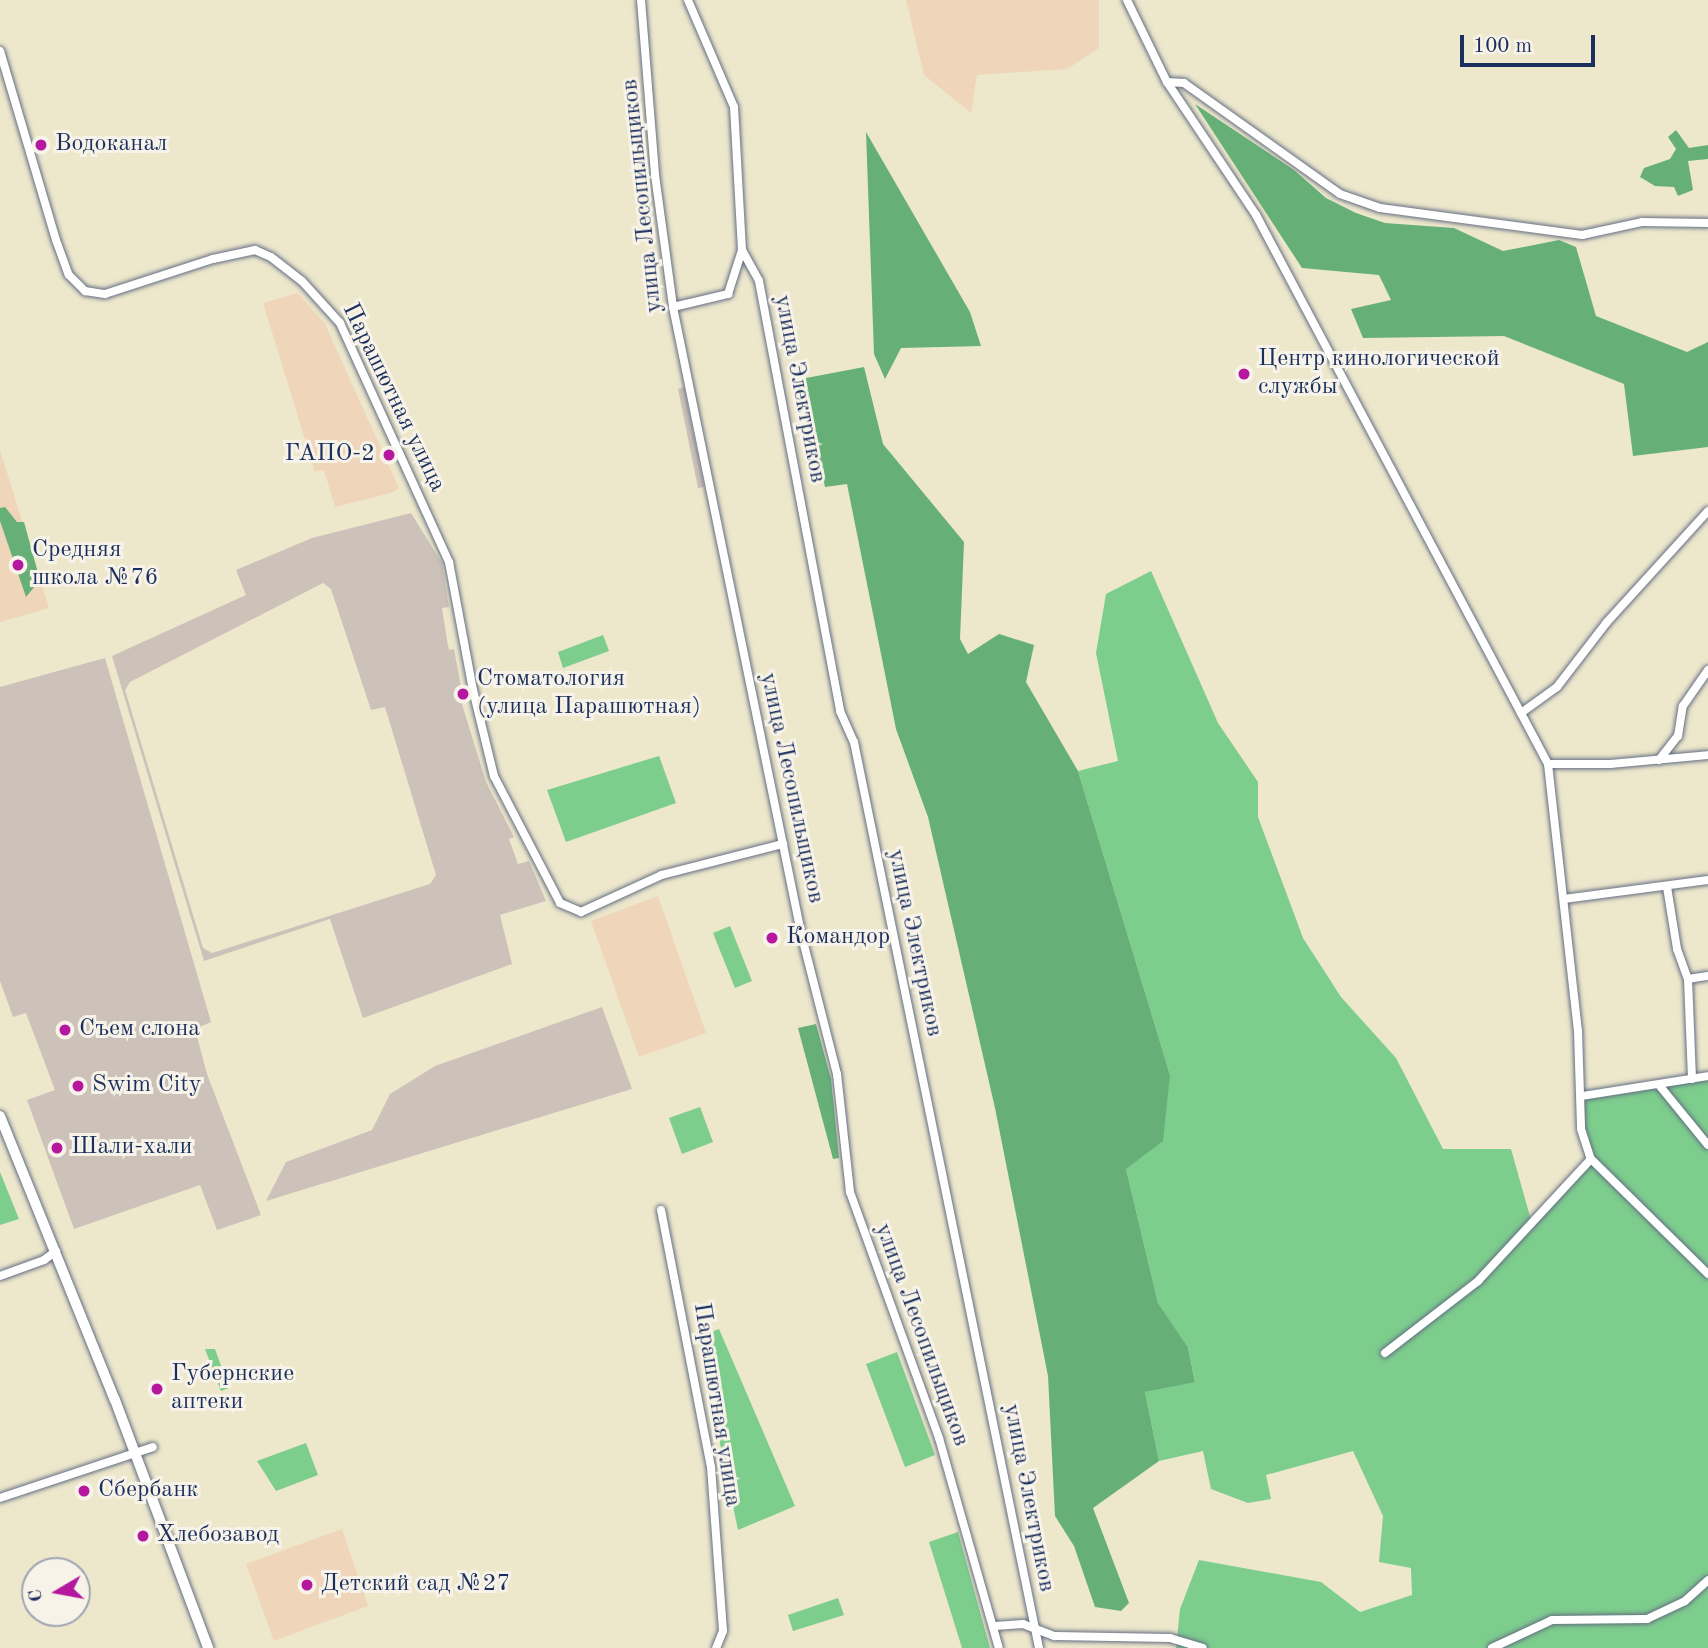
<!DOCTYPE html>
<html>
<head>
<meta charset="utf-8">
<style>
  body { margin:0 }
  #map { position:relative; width:1708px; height:1648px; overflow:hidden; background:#ede7cc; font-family:"Old Standard TT",serif }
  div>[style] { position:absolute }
  .built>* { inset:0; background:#efd6bb }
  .industrial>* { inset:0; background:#cdc2b9 }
  .green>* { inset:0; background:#7dcd8d }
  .forest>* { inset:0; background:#66b078 }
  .roads { filter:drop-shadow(0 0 2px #646f84) drop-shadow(0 0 2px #646f84) }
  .street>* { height:8px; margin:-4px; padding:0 4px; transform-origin:4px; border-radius:4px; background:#fff }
  .secondary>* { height:10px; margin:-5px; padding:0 5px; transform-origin:5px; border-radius:5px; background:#fff }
  .dots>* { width:19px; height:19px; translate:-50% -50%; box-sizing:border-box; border:4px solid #f7f3e8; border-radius:50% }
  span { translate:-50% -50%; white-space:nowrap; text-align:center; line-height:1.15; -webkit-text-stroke:6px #f7f3e8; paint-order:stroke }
  .poi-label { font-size:24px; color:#1b2f5e }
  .left { translate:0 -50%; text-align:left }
  .right { translate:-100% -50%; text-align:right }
  .street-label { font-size:24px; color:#1b2f5e }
  .north { position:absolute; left:21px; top:1557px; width:70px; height:70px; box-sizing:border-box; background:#f7f3e8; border:2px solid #9fa5b1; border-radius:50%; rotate:260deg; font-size:19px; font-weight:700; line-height:28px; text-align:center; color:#1b2f5e }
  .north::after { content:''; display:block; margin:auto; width:24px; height:32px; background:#b5179e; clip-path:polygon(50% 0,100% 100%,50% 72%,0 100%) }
  .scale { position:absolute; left:1460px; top:35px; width:135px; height:32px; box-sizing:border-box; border:4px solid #1b2f5e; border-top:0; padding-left:9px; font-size:21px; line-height:24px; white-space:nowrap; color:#1b2f5e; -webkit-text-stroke:5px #f7f3e8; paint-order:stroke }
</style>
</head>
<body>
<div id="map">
  <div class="built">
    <i style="clip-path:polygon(906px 0,1099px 0,1099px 48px,1067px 69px,977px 75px,971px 113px,924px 75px)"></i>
    <i style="clip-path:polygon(298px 293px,325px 324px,399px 488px,394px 492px,335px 507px,324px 470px,315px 472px,263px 303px)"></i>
    <i style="clip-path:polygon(0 450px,49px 608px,0 622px)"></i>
    <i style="clip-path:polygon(658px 896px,706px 1033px,639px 1057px,591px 921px)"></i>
    <i style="clip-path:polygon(342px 1529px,368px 1606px,274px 1641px,246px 1564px)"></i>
  </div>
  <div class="industrial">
    <i style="clip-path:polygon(684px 387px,704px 487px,698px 488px,678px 389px)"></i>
    <i style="clip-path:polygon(evenodd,411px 513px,442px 563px,449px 607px,442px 608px,447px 640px,449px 650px,454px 649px,461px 687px,458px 691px,486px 782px,514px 837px,509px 839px,518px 864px,529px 861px,546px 901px,500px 915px,512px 964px,363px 1018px,330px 919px,204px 961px,112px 656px,246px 595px,236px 570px,312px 538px,411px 513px,323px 583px,331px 589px,371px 710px,385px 707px,436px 875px,430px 884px,212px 953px,203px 948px,125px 690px,130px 682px,323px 583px)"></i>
    <i style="clip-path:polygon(105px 658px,211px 1022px,195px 1029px,207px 1074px,261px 1215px,217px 1230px,200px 1185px,74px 1229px,27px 1100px,55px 1090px,26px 1013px,13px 1017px,0 981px,0 687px)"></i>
    <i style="clip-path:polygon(602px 1007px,632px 1089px,266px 1201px,286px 1162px,372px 1130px,390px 1094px,435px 1066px)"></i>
  </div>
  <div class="green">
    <i style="clip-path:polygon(1151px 571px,1218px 723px,1258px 782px,1258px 817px,1303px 938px,1341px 997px,1396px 1058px,1443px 1149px,1511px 1149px,1531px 1220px,1591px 1159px,1581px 1129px,1582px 1096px,1708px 1076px,1708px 1648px,1176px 1648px,1180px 1609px,1199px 1560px,1321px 1582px,1360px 1612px,1412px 1595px,1411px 1568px,1379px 1562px,1383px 1516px,1353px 1451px,1266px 1475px,1271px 1499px,1248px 1503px,1211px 1489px,1203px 1451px,1159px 1461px,1145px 1392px,1195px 1381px,1188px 1347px,1158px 1303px,1126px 1169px,1170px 1075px,1078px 771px,1118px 761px,1096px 653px,1106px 594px)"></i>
    <i style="clip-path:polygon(603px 635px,609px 651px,563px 668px,558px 652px)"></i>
    <i style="clip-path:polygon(659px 756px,676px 803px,566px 842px,547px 790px)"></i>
    <i style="clip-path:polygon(730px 926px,752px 981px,735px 988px,713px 933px)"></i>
    <i style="clip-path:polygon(700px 1107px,713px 1142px,682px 1154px,669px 1118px)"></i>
    <i style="clip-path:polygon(0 1172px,19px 1219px,0 1225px)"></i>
    <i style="clip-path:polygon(719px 1329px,795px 1506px,738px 1530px,698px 1337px)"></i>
    <i style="clip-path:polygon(205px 1349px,215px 1349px,229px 1388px,221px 1391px)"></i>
    <i style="clip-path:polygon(897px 1352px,935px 1455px,905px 1467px,866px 1364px)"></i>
    <i style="clip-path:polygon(306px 1443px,318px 1475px,276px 1491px,257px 1461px)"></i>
    <i style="clip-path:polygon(958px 1532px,990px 1648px,962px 1648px,929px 1542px)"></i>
    <i style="clip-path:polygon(838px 1598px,844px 1615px,793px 1631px,788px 1615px)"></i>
  </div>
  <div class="forest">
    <i style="clip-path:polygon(1195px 104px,1294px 170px,1326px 198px,1356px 213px,1385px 223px,1454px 228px,1503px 251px,1559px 240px,1576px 247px,1596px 316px,1687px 352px,1708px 342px,1708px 447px,1633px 456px,1624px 384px,1504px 336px,1363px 338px,1351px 309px,1391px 300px,1379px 275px,1302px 268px)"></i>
    <i style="clip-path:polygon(1676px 130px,1689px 148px,1708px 145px,1708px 159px,1688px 161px,1693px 190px,1678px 196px,1674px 187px,1655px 186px,1640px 177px,1644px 168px,1670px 159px,1676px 149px,1668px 137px)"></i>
    <i style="clip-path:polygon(866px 132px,970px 312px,981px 346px,901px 348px,885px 379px,874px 354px)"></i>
    <i style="clip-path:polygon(864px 367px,883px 444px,964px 542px,960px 639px,968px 654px,999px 634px,1034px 645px,1026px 682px,1078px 771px,1170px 1075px,1163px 1141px,1126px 1169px,1158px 1303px,1188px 1347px,1195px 1382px,1145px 1392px,1159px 1461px,1093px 1508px,1129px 1603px,1121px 1611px,1095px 1607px,1074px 1546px,1055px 1516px,1048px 1376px,995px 1108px,928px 817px,896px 729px,847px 484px,825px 487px,801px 379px)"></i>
    <i style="clip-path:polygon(5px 507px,17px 522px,24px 522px,40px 580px,26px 597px,0 521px,0 508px)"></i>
    <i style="clip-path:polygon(816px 1024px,831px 1079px,839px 1158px,833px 1159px,798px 1028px)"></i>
  </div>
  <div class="roads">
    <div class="street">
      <i style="left:641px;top:0;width:176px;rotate:85.4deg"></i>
      <i style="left:655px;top:175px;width:133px;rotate:82.2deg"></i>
      <i style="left:673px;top:307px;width:639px;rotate:78.44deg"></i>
      <i style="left:801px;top:933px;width:146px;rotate:75.7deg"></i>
      <i style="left:837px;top:1074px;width:119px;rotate:83.7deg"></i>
      <i style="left:850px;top:1192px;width:262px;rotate:70.1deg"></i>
      <i style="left:939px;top:1438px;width:218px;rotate:74.1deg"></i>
      <i style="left:1127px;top:0;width:91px;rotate:64deg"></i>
      <i style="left:1167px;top:82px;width:160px;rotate:56.2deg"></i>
      <i style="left:1256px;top:215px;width:622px;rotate:61.99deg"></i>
      <i style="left:1548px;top:764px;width:269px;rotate:83.6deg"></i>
      <i style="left:1578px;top:1031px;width:98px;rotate:88.2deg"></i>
      <i style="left:1581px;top:1129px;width:32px;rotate:72deg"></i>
      <i style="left:1591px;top:1159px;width:164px;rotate:44.5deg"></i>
      <i style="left:0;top:51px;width:197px;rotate:73.5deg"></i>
      <i style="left:56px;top:240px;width:37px;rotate:70deg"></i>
      <i style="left:69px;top:275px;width:23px;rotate:45deg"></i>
      <i style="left:85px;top:291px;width:20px;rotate:9deg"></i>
      <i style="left:105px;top:294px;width:114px;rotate:-18deg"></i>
      <i style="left:213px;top:259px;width:43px;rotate:-12.1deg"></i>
      <i style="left:255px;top:250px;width:17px;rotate:24deg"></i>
      <i style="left:271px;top:257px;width:39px;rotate:38deg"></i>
      <i style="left:302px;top:281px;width:57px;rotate:47.9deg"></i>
      <i style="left:340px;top:323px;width:263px;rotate:65.5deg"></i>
      <i style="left:449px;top:562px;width:130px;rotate:79.4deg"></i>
      <i style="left:473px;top:690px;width:89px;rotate:76.3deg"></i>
      <i style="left:494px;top:776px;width:143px;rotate:62.5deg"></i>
      <i style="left:560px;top:903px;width:23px;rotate:23deg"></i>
      <i style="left:581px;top:912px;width:89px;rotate:-24.6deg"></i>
      <i style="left:662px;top:875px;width:125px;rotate:-14.4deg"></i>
      <i style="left:1167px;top:82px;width:17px;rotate:3deg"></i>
      <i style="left:1184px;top:83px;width:191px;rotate:35.4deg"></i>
      <i style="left:1340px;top:194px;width:42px;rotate:19.3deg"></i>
      <i style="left:1380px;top:208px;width:204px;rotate:7.6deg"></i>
      <i style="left:1582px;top:235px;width:61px;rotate:-12.2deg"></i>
      <i style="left:1642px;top:222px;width:66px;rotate:0.9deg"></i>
      <i style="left:742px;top:250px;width:35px;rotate:61deg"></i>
      <i style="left:759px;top:281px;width:438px;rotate:79.3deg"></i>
      <i style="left:840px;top:711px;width:34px;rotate:66deg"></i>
      <i style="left:854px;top:742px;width:925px;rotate:78.46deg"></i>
      <i style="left:673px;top:307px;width:57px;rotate:-13.3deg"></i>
      <i style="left:728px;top:294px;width:46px;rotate:-72.3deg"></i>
      <i style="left:742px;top:250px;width:143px;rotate:-93.2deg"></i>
      <i style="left:734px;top:107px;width:116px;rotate:-113.3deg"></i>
      <i style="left:1521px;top:713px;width:44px;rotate:-35.8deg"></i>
      <i style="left:1557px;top:687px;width:82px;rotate:-52.4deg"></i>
      <i style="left:1607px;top:622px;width:150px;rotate:-47.7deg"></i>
      <i style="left:1659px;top:760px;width:31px;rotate:-52deg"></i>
      <i style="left:1678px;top:736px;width:30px;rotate:-81deg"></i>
      <i style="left:1683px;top:706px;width:44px;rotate:-55.2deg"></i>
      <i style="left:1548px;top:764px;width:62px"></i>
      <i style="left:1610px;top:764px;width:98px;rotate:-5.2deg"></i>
      <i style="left:1667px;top:887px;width:63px;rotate:80.8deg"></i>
      <i style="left:1677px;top:949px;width:32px;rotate:70deg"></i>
      <i style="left:1688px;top:979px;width:100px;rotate:87.7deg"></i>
      <i style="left:1564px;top:899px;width:145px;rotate:-7.5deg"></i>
      <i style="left:1688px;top:979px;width:20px;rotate:-9deg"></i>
      <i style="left:1659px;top:1085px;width:77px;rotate:50.8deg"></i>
      <i style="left:1582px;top:1096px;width:128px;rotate:-9deg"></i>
      <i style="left:661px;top:1210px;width:262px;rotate:79deg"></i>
      <i style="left:711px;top:1467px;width:164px;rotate:85.8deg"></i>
      <i style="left:723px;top:1631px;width:18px;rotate:112deg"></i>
      <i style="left:0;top:1276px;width:47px;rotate:-20deg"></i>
      <i style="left:44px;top:1260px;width:15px;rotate:-37deg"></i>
      <i style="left:1385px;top:1353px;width:118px;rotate:-37.7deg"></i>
      <i style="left:1478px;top:1281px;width:166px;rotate:-47.2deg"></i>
      <i style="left:0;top:1498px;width:161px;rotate:-18.4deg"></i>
      <i style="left:995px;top:1626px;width:28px;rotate:-4deg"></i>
      <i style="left:1023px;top:1624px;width:34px;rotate:21deg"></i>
      <i style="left:1055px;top:1636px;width:115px;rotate:1deg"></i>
      <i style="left:1170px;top:1638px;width:34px;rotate:17deg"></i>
      <i style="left:1492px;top:1648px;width:66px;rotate:-25deg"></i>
      <i style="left:1552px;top:1620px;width:95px;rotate:-0.6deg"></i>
      <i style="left:1647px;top:1619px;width:42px;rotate:-25.3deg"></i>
      <i style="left:1685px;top:1601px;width:31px;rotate:-42deg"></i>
    </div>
    <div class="secondary">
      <i style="left:0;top:1116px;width:306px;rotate:68deg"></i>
      <i style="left:115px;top:1400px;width:265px;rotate:69.4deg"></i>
    </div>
  </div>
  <div class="dots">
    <i style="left:41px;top:145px;background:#b5179e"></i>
    <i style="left:1244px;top:374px;background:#b5179e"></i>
    <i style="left:389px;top:455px;background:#b5179e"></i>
    <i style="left:18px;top:565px;background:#b5179e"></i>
    <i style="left:463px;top:694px;background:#b5179e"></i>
    <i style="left:772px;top:938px;background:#b5179e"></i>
    <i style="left:65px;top:1030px;background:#b5179e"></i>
    <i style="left:78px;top:1086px;background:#b5179e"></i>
    <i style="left:57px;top:1148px;background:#b5179e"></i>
    <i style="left:157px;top:1389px;background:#b5179e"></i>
    <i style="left:84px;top:1491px;background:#b5179e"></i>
    <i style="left:143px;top:1536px;background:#b5179e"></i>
    <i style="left:307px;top:1585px;background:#b5179e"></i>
  </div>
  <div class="poi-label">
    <span class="left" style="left:55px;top:145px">Водоканал</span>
    <span class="left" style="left:1258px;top:374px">Центр кинологической<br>службы</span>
    <span class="right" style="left:375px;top:455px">ГАПО-2</span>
    <span class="left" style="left:32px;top:565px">Средняя<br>школа №76</span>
    <span class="left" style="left:477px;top:694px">Стоматология<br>(улица Парашютная)</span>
    <span class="left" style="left:786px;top:938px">Командор</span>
    <span class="left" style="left:79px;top:1030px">Съем слона</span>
    <span class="left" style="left:92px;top:1086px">Swim City</span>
    <span class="left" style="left:71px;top:1148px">Шали-хали</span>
    <span class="left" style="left:171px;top:1389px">Губернские<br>аптеки</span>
    <span class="left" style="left:98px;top:1491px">Сбербанк</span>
    <span class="left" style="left:157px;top:1536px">Хлебозавод</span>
    <span class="left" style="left:321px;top:1585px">Детский сад №27</span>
  </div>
  <div class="street-label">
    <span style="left:643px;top:196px;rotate:-96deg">улица Лесопильщиков</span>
    <span style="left:799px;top:389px;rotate:79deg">улица Электриков</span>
    <span style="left:393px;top:398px;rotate:64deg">Парашютная улица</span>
    <span style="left:791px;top:788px;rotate:78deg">улица Лесопильщиков</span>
    <span style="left:914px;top:943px;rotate:78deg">улица Электриков</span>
    <span style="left:921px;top:1335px;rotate:70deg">улица Лесопильщиков</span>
    <span style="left:716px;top:1405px;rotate:81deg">Парашютная улица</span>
    <span style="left:1028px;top:1498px;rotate:79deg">улица Электриков</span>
  </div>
  <div class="north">С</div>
  <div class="scale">100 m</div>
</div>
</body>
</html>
